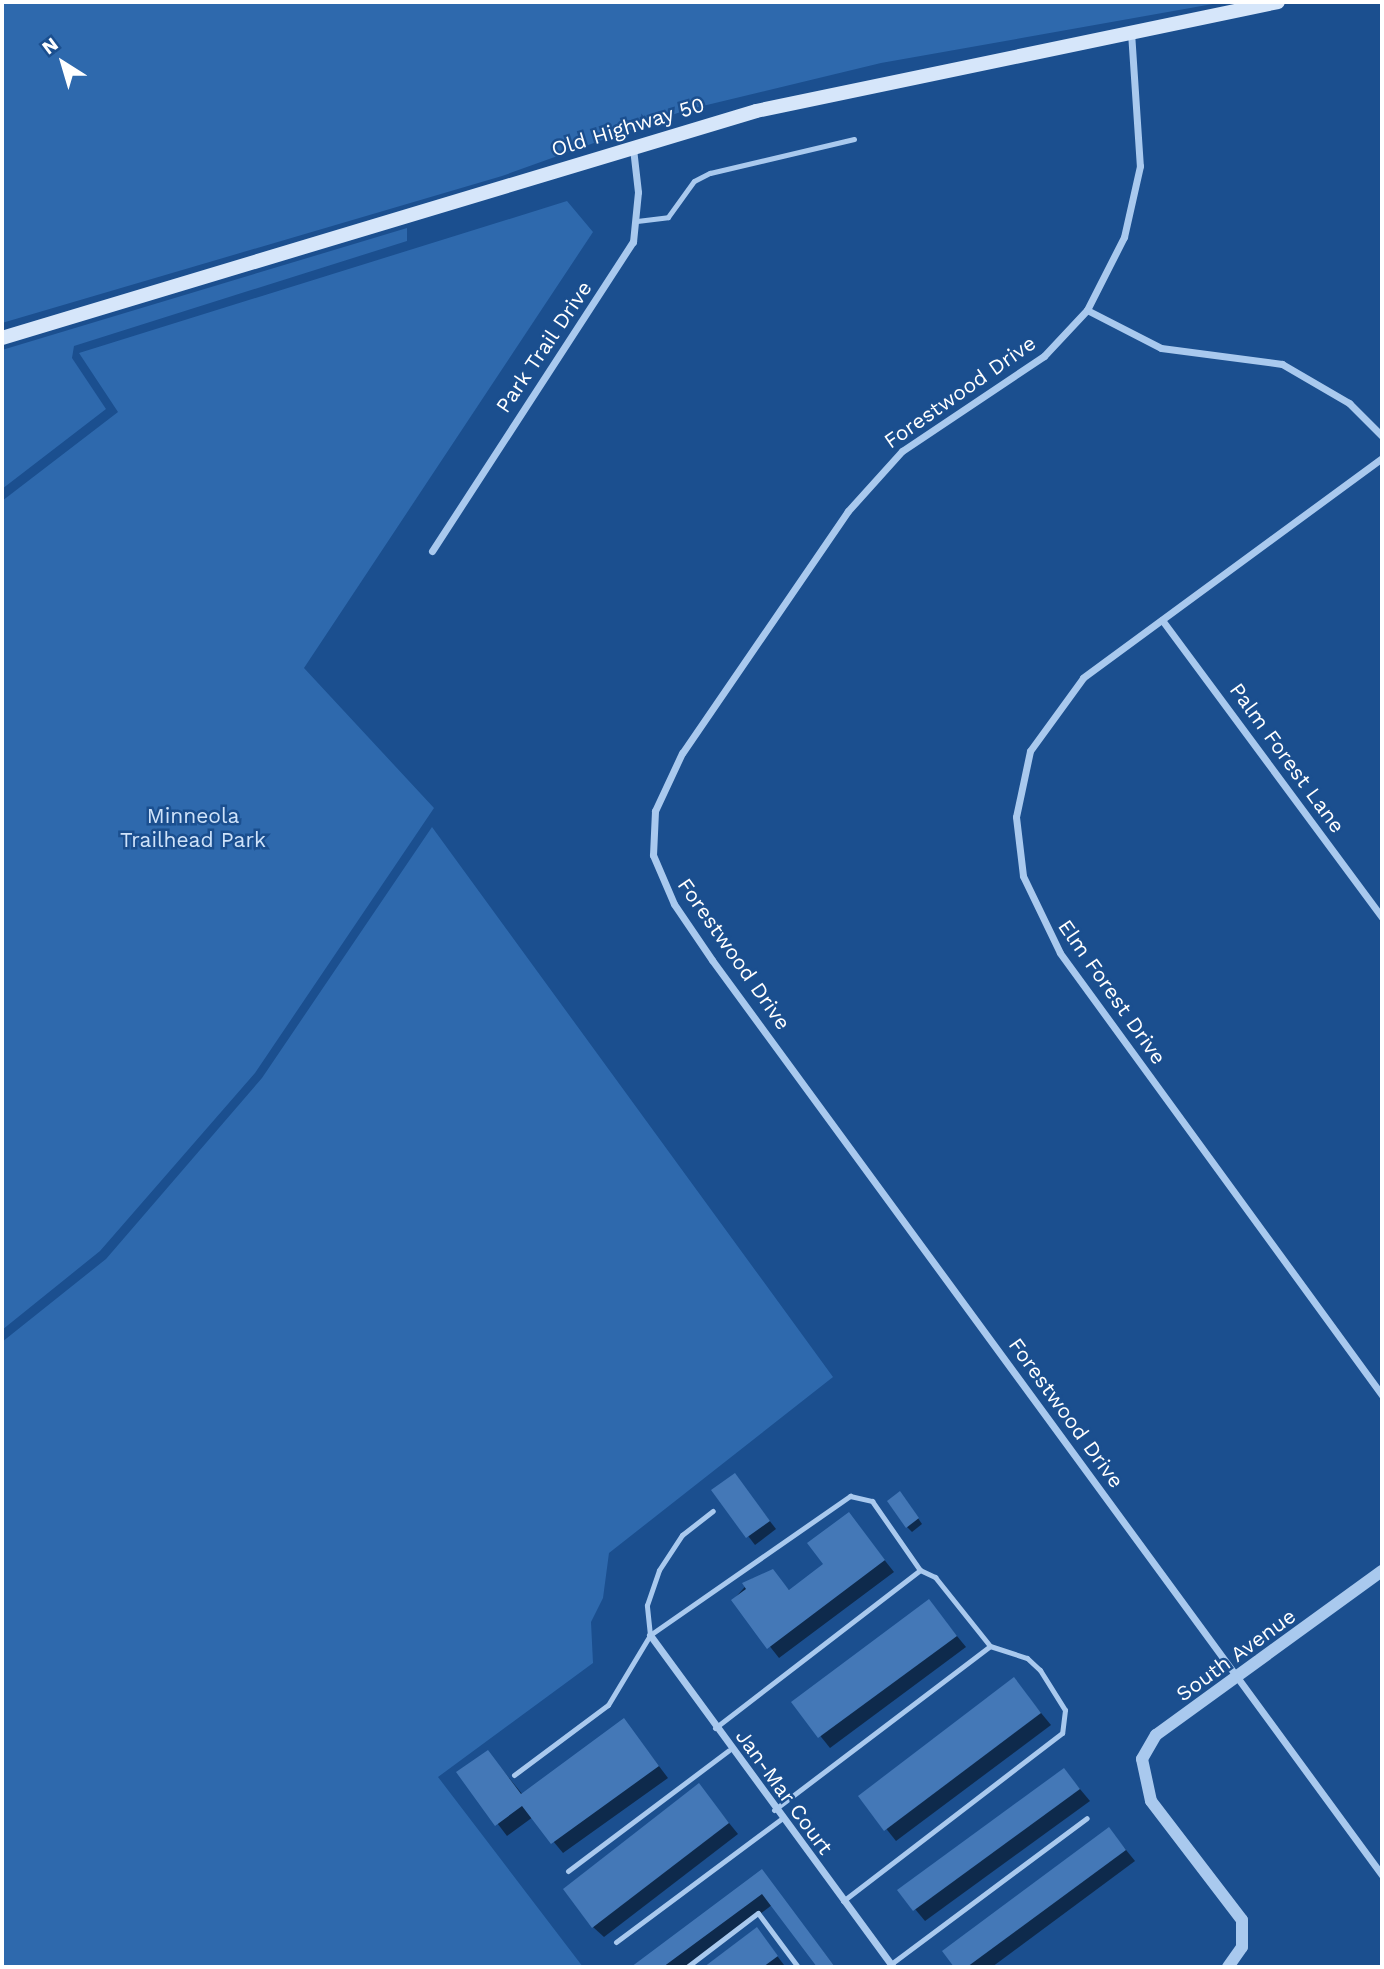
<!DOCTYPE html>
<html>
<head>
<meta charset="utf-8">
<style>
  body { margin:0 }
  #map { position:relative; width:1384px; height:1969px; overflow:hidden; background:#1b4f8f; font-family:"Work Sans",sans-serif }
  div>[style] { position:absolute }
  .green>* { inset:0; background:#2e69ad }
  .shadow>* { inset:0; background:#0007 }
  .building>* { inset:0; background:#4478b7 }
  .service>* { height:5px; margin:-2.5px; padding:0 2.5px; transform-origin:2.5px; border-radius:2.5px; background:#a9c9ee }
  .minor>* { height:7px; margin:-3.5px; padding:0 3.5px; transform-origin:3.5px; border-radius:3.5px; background:#a9c9ee }
  .tertiary>* { height:12px; margin:-6px; padding:0 6px; transform-origin:6px; border-radius:6px; background:#a9c9ee }
  .secondary>* { height:14px; margin:-7px; padding:0 7px; transform-origin:7px; border-radius:7px; background:#d6e6fa }
  span { translate:-50% -50%; white-space:nowrap; text-align:center; line-height:1.15; -webkit-text-stroke:5px #1b4f8f; paint-order:stroke }
  .street-label { font-size:21px; color:#fff }
  .park-label { font-size:21px; color:#cfe3fa }
  .frame { position:absolute; inset:0; border:4px solid #fff; pointer-events:none }
  .north { position:absolute; left:28px; top:28px; width:70px; height:70px; -webkit-text-stroke:5px #1b4f8f; paint-order:stroke; rotate:323deg; font-size:19px; font-weight:700; line-height:28px; text-align:center; color:#fff }
  .north::after { content:''; display:block; margin:auto; width:24px; height:32px; background:#fff; clip-path:polygon(50% 0,100% 100%,50% 72%,0 100%) }
</style>
</head>
<body>
<div id="map">
  <div class="green">
    <i style="clip-path:polygon(2px 2px,1224px 2px,881px 63px,686px 110px,502px 176px,2px 323px)"></i>
    <i style="clip-path:polygon(567px 201px,593px 232px,304px 668px,434px 808px,255px 1073px,100px 1251px,2px 1330px,2px 501px,118px 412px,79px 353px)"></i>
    <i style="clip-path:polygon(407px 228px,407px 241px,74px 346px,72px 358px,106px 409px,2px 489px,2px 350px)"></i>
    <i style="clip-path:polygon(432px 827px,833px 1377px,609px 1553px,603px 1598px,591px 1622px,593px 1663px,438px 1777px,583px 1967px,2px 1967px,2px 1342px,106px 1259px,262px 1078px)"></i>
  </div>
  <div class="shadow">
    <i style="clip-path:polygon(734px 1475px,776px 1529px,755px 1545px,713px 1490px)"></i>
    <i style="clip-path:polygon(905px 1499px,922px 1524px,912px 1532px,907px 1527px)"></i>
    <i style="clip-path:polygon(848px 1514px,894px 1572px,779px 1658px,733px 1600px,753px 1578px,758px 1582px,772px 1571px,790px 1591px,826px 1565px)"></i>
    <i style="clip-path:polygon(929px 1602px,966px 1647px,830px 1748px,793px 1702px)"></i>
    <i style="clip-path:polygon(1013px 1679px,1051px 1725px,896px 1841px,860px 1796px)"></i>
    <i style="clip-path:polygon(624px 1720px,668px 1778px,563px 1853px,533px 1817px,507px 1836px,459px 1773px,488px 1752px,523px 1795px)"></i>
    <i style="clip-path:polygon(1064px 1770px,1090px 1801px,925px 1921px,900px 1891px)"></i>
    <i style="clip-path:polygon(699px 1786px,738px 1834px,604px 1937px,593px 1927px)"></i>
    <i style="clip-path:polygon(1109px 1829px,1135px 1861px,992px 1967px,956px 1967px,944px 1952px)"></i>
    <i style="clip-path:polygon(762px 1872px,835px 1967px,820px 1967px,772px 1905px,688px 1967px,634px 1967px)"></i>
    <i style="clip-path:polygon(757px 1929px,784px 1965px,707px 1967px)"></i>
  </div>
  <div class="building">
    <i style="clip-path:polygon(735px 1473px,770px 1521px,746px 1538px,711px 1490px)"></i>
    <i style="clip-path:polygon(900px 1491px,919px 1518px,906px 1528px,887px 1501px)"></i>
    <i style="clip-path:polygon(849px 1512px,885px 1560px,767px 1649px,731px 1600px,746px 1589px,742px 1583px,773px 1569px,789px 1590px,823px 1564px,807px 1543px)"></i>
    <i style="clip-path:polygon(929px 1599px,957px 1636px,818px 1738px,791px 1702px)"></i>
    <i style="clip-path:polygon(1014px 1677px,1041px 1713px,884px 1831px,858px 1796px)"></i>
    <i style="clip-path:polygon(624px 1718px,659px 1766px,551px 1844px,522px 1806px,495px 1826px,456px 1772px,488px 1750px,521px 1794px)"></i>
    <i style="clip-path:polygon(1064px 1768px,1080px 1789px,913px 1911px,897px 1890px)"></i>
    <i style="clip-path:polygon(699px 1783px,729px 1823px,592px 1928px,563px 1889px)"></i>
    <i style="clip-path:polygon(1109px 1827px,1126px 1850px,967px 1967px,954px 1967px,942px 1951px)"></i>
    <i style="clip-path:polygon(762px 1869px,835px 1967px,817px 1967px,762px 1894px,663px 1967px,631px 1967px)"></i>
    <i style="clip-path:polygon(757px 1927px,778px 1956px,763px 1967px,704px 1967px)"></i>
  </div>
  <div class="service">
    <i style="left:637px;top:221px;width:31px;rotate:-7deg"></i>
    <i style="left:668px;top:217px;width:44px;rotate:-54.2deg"></i>
    <i style="left:694px;top:181px;width:18px;rotate:-27deg"></i>
    <i style="left:710px;top:173px;width:148px;rotate:-13.3deg"></i>
    <i style="left:650px;top:1635px;width:244px;rotate:-34.8deg"></i>
    <i style="left:850px;top:1496px;width:23px;rotate:13deg"></i>
    <i style="left:872px;top:1501px;width:84px;rotate:55.2deg"></i>
    <i style="left:715px;top:1728px;width:259px;rotate:-37.6deg"></i>
    <i style="left:920px;top:1570px;width:17px;rotate:25deg"></i>
    <i style="left:935px;top:1577px;width:88px;rotate:51.4deg"></i>
    <i style="left:990px;top:1646px;width:39px;rotate:18deg"></i>
    <i style="left:1027px;top:1658px;width:18px;rotate:43deg"></i>
    <i style="left:1040px;top:1670px;width:47px;rotate:58deg"></i>
    <i style="left:1065px;top:1710px;width:23px;rotate:97deg"></i>
    <i style="left:1062px;top:1733px;width:276px;rotate:142.5deg"></i>
    <i style="left:514px;top:1775px;width:117px;rotate:-36.7deg"></i>
    <i style="left:608px;top:1705px;width:82px;rotate:-59deg"></i>
    <i style="left:650px;top:1635px;width:30px;rotate:-96deg"></i>
    <i style="left:647px;top:1605px;width:37px;rotate:-71deg"></i>
    <i style="left:659px;top:1570px;width:42px;rotate:-56.7deg"></i>
    <i style="left:682px;top:1535px;width:39px;rotate:-38deg"></i>
    <i style="left:774px;top:1810px;width:271px;rotate:-37.2deg"></i>
    <i style="left:568px;top:1871px;width:201px;rotate:-36.9deg"></i>
    <i style="left:616px;top:1942px;width:206px;rotate:-36.7deg"></i>
    <i style="left:891px;top:1964px;width:244px;rotate:-36.7deg"></i>
    <i style="left:687px;top:1967px;width:89px;rotate:-37.3deg"></i>
    <i style="left:758px;top:1913px;width:67px;rotate:53.5deg"></i>
  </div>
  <div class="minor">
    <i style="left:1131px;top:32px;width:134px;rotate:86.2deg"></i>
    <i style="left:1140px;top:166px;width:73px;rotate:102.7deg"></i>
    <i style="left:1124px;top:237px;width:82px;rotate:116.9deg"></i>
    <i style="left:1087px;top:310px;width:63px;rotate:133.1deg"></i>
    <i style="left:1044px;top:356px;width:171px;rotate:146.2deg"></i>
    <i style="left:902px;top:451px;width:81px;rotate:132deg"></i>
    <i style="left:848px;top:511px;width:293px;rotate:124.4deg"></i>
    <i style="left:682px;top:753px;width:64px;rotate:115deg"></i>
    <i style="left:655px;top:811px;width:44px;rotate:92.6deg"></i>
    <i style="left:653px;top:855px;width:53px;rotate:66.8deg"></i>
    <i style="left:674px;top:904px;width:68px;rotate:55.8deg"></i>
    <i style="left:712px;top:960px;width:1134px;rotate:53.79deg"></i>
    <i style="left:1087px;top:310px;width:83px;rotate:27.2deg"></i>
    <i style="left:1161px;top:348px;width:122px;rotate:7.5deg"></i>
    <i style="left:1282px;top:364px;width:78px;rotate:30.2deg"></i>
    <i style="left:1349px;top:403px;width:47px;rotate:45deg"></i>
    <i style="left:1382px;top:458px;width:371px;rotate:143.7deg"></i>
    <i style="left:1083px;top:678px;width:90px;rotate:126deg"></i>
    <i style="left:1030px;top:751px;width:67px;rotate:102deg"></i>
    <i style="left:1016px;top:817px;width:59px;rotate:83.2deg"></i>
    <i style="left:1023px;top:876px;width:85px;rotate:64.3deg"></i>
    <i style="left:1060px;top:953px;width:547px;rotate:53.93deg"></i>
    <i style="left:432px;top:551px;width:369px;rotate:-57deg"></i>
    <i style="left:633px;top:242px;width:50px;rotate:-84.3deg"></i>
    <i style="left:638px;top:192px;width:44px;rotate:-96.5deg"></i>
    <i style="left:1162px;top:620px;width:370px;rotate:53.5deg"></i>
    <i style="left:650px;top:1635px;width:411px;rotate:53.8deg"></i>
  </div>
  <div class="tertiary">
    <i style="left:1228px;top:1967px;width:24px;rotate:-55deg"></i>
    <i style="left:1242px;top:1947px;width:27px;rotate:-90deg"></i>
    <i style="left:1242px;top:1920px;width:150px;rotate:-127.4deg"></i>
    <i style="left:1151px;top:1801px;width:43px;rotate:-102.1deg"></i>
    <i style="left:1142px;top:1759px;width:28px;rotate:-60deg"></i>
    <i style="left:1156px;top:1735px;width:279px;rotate:-36deg"></i>
  </div>
  <div class="secondary">
    <i style="left:2px;top:338px;width:787px;rotate:-16.75deg"></i>
    <i style="left:756px;top:111px;width:533px;rotate:-11.79deg"></i>
  </div>
  <div class="street-label">
    <span style="left:628px;top:127px;rotate:-17deg">Old Highway 50</span>
    <span style="left:544px;top:347px;rotate:-56deg">Park Trail Drive</span>
    <span style="left:960px;top:392px;rotate:-35deg">Forestwood Drive</span>
    <span style="left:1287px;top:758px;rotate:54deg">Palm Forest Lane</span>
    <span style="left:734px;top:954px;rotate:55deg">Forestwood Drive</span>
    <span style="left:1112px;top:992px;rotate:55deg">Elm Forest Drive</span>
    <span style="left:1066px;top:1413px;rotate:54deg">Forestwood Drive</span>
    <span style="left:1236px;top:1655px;rotate:-36deg">South Avenue</span>
    <span style="left:784px;top:1792px;rotate:54deg">Jan-Mar Court</span>
  </div>
  <div class="park-label">
    <span style="left:193px;top:828px">Minneola<br>Trailhead Park</span>
  </div>
  <div class="frame"></div>
  <div class="north">N</div>
</div>
</body>
</html>
